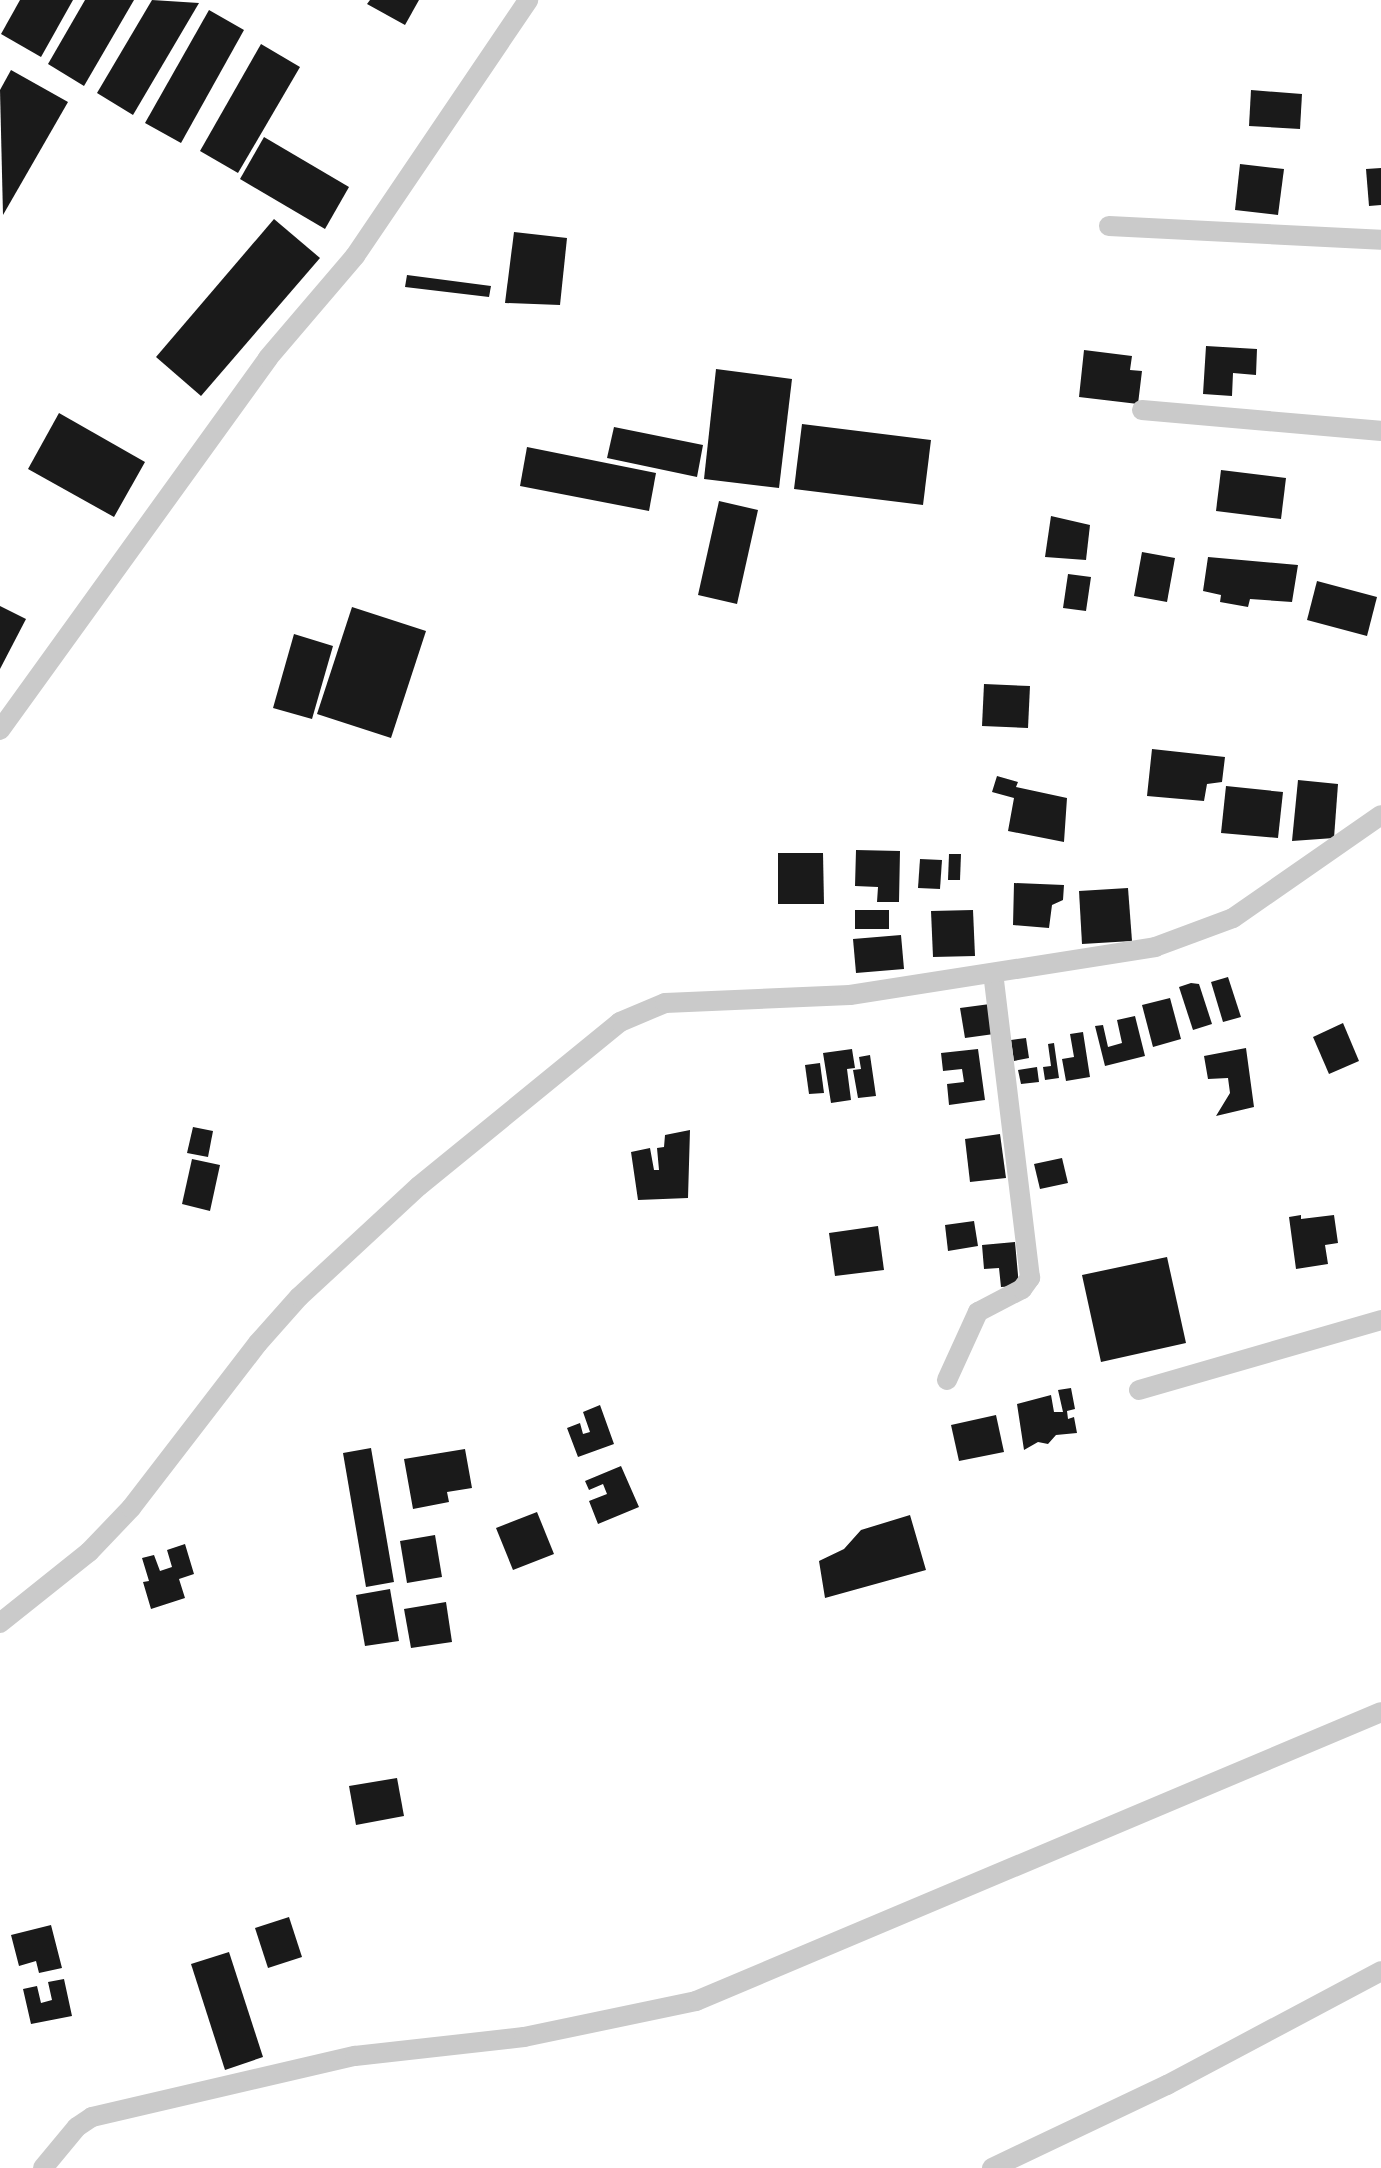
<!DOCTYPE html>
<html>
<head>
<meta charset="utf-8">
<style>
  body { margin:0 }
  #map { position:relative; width:1381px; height:2168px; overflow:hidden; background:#fff; font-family:"Space Grotesk",sans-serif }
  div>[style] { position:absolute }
  .building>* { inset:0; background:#1a1a1a }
  .street>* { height:20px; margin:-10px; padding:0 10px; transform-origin:10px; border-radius:10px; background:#cacaca }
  span { translate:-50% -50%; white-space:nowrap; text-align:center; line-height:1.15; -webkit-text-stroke:10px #fff; paint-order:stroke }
</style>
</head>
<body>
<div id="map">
  <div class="building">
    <i style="clip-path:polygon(20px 0,73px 0,41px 57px,1px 34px)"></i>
    <i style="clip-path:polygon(85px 0,134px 0,84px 86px,48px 64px)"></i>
    <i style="clip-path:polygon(152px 0,199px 3px,133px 115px,97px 93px)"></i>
    <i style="clip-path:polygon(370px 0,419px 0,405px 25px,367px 4px)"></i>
    <i style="clip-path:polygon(209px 10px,244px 30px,181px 143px,145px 123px)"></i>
    <i style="clip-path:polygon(261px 44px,300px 67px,238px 173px,200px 151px)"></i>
    <i style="clip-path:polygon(11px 70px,68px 102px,3px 215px,0 90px)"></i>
    <i style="clip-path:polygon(1251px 90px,1302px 94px,1300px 129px,1249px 126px)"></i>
    <i style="clip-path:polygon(264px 137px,349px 187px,325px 229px,240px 179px)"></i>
    <i style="clip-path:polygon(1240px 164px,1284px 169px,1278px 215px,1235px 210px)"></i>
    <i style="clip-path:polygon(1381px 168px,1381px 205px,1369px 206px,1366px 169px)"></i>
    <i style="clip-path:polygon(274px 219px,320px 258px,201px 396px,156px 357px)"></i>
    <i style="clip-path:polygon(514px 232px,567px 238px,560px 305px,505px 303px)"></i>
    <i style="clip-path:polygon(407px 275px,491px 286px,489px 297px,405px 287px)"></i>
    <i style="clip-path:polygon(1206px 346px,1257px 349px,1256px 375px,1233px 373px,1232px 396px,1203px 394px)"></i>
    <i style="clip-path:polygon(1084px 350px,1132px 356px,1130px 370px,1142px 371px,1138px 404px,1079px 397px)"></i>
    <i style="clip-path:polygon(716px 369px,792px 379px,779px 488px,704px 479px)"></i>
    <i style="clip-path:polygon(59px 413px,145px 462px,114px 517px,28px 469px)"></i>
    <i style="clip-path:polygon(802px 424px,931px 440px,923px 505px,794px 489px)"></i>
    <i style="clip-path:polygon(614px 427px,703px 445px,697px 477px,607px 458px)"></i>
    <i style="clip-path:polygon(527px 447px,656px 473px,649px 511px,520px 486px)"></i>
    <i style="clip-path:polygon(1221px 470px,1286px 478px,1281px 519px,1216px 511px)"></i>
    <i style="clip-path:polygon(719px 501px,758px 510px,737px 604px,698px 595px)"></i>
    <i style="clip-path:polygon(1051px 516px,1090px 525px,1086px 560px,1045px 557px)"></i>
    <i style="clip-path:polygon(1142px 552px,1175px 558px,1167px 602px,1134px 596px)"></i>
    <i style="clip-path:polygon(1208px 557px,1298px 565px,1292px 602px,1250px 599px,1248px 607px,1220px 602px,1221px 595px,1203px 591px)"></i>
    <i style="clip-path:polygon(1068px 574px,1091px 577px,1086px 611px,1063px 608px)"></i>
    <i style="clip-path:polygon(1317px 581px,1377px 597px,1367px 636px,1307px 620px)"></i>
    <i style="clip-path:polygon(0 606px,26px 619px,0 669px)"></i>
    <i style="clip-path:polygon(352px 607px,426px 631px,391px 738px,317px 714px)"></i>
    <i style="clip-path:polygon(294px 634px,333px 646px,312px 719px,273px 708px)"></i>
    <i style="clip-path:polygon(984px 684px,1030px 686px,1028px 728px,982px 726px)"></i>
    <i style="clip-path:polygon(1152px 749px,1225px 757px,1222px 782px,1207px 784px,1204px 801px,1147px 796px)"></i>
    <i style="clip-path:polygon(997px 776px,1018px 782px,1016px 787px,1067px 798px,1064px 842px,1008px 831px,1014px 798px,992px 792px)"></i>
    <i style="clip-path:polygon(1298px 780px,1338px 784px,1334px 838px,1292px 841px)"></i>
    <i style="clip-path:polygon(1226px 786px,1283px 792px,1278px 838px,1221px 833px)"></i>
    <i style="clip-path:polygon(856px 850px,900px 851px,899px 902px,877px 902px,878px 887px,855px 886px)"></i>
    <i style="clip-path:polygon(778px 853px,823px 853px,824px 904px,778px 904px)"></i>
    <i style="clip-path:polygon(949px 854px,961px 854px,960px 880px,948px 880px)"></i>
    <i style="clip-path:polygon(920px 859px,942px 860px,940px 889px,918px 888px)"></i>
    <i style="clip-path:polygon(1014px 883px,1064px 885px,1063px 900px,1052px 905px,1049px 928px,1013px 925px)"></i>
    <i style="clip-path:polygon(1128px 888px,1132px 941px,1082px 944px,1079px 891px)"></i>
    <i style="clip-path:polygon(855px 910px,889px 910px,889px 929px,855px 929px)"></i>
    <i style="clip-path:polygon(973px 910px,975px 956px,933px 957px,931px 911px)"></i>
    <i style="clip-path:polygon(901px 935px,904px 969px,856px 973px,853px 939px)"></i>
    <i style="clip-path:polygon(1228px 977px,1241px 1017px,1223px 1022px,1211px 982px)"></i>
    <i style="clip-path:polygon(1191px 983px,1199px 984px,1212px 1024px,1193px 1030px,1179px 987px)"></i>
    <i style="clip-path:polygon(1170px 998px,1181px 1039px,1153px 1047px,1142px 1005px)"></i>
    <i style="clip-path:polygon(990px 1004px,994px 1034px,965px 1038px,960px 1008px)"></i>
    <i style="clip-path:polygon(1135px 1016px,1145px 1056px,1105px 1066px,1095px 1026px,1103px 1025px,1108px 1047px,1122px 1043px,1117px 1020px)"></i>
    <i style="clip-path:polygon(1343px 1023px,1359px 1061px,1329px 1074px,1313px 1037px)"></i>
    <i style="clip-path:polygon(1083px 1032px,1090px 1077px,1066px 1081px,1062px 1059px,1074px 1057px,1070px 1034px)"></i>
    <i style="clip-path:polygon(1026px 1038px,1029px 1058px,1014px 1061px,1011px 1040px)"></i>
    <i style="clip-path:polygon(1054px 1043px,1059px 1078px,1045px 1080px,1043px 1067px,1051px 1066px,1048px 1044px)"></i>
    <i style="clip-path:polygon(1246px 1048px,1254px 1107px,1216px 1116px,1230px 1093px,1228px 1078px,1208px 1079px,1204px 1056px)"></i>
    <i style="clip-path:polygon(852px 1049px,855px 1068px,847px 1069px,851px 1100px,831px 1103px,823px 1053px)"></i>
    <i style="clip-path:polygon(978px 1049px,985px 1100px,949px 1105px,947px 1084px,964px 1082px,962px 1069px,943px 1071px,941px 1053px)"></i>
    <i style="clip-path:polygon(870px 1055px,876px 1096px,858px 1098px,853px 1070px,861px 1069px,859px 1057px)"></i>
    <i style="clip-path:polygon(820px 1063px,824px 1093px,809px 1094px,805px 1065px)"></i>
    <i style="clip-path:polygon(1037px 1067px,1039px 1082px,1021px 1084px,1018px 1070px)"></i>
    <i style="clip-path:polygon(193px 1127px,213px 1131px,208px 1157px,187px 1153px)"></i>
    <i style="clip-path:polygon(690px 1130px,688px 1198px,638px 1200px,631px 1152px,650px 1148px,654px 1170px,659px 1170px,657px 1148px,664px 1147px,665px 1135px)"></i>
    <i style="clip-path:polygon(1000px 1134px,1006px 1178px,970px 1182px,965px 1139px)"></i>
    <i style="clip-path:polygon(1062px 1158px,1068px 1183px,1040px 1189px,1034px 1164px)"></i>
    <i style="clip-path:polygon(192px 1159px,220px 1165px,210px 1211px,182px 1204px)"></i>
    <i style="clip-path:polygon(1301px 1215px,1301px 1219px,1334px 1215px,1338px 1243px,1325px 1245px,1328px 1264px,1296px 1269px,1289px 1217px)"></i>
    <i style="clip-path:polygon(974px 1221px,978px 1246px,948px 1251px,945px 1225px)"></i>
    <i style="clip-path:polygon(878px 1226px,884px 1270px,835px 1276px,829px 1233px)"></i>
    <i style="clip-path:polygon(1015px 1242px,1019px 1286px,1001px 1287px,999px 1268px,984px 1269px,982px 1245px)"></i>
    <i style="clip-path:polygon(1167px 1257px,1186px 1343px,1101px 1362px,1082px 1275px)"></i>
    <i style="clip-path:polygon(1071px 1388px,1075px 1409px,1067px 1411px,1068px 1419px,1074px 1417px,1077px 1433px,1056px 1435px,1048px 1444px,1038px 1442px,1024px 1450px,1017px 1404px,1051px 1395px,1054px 1412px,1063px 1412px,1058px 1390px)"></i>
    <i style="clip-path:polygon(600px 1405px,614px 1444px,578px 1457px,567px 1428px,580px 1423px,583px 1434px,590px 1432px,583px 1412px)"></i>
    <i style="clip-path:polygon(996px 1415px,1004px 1452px,959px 1461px,951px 1425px)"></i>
    <i style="clip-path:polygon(371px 1448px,394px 1582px,366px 1587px,343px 1453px)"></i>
    <i style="clip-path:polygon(465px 1449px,472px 1488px,447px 1492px,449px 1502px,413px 1509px,404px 1459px)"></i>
    <i style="clip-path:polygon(621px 1466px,639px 1507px,598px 1524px,589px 1501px,607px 1494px,603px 1484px,589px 1490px,585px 1481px)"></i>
    <i style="clip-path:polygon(537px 1512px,554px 1554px,513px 1570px,496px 1528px)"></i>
    <i style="clip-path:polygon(910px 1515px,926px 1570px,825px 1598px,819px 1561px,844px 1549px,861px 1530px)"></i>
    <i style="clip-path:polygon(435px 1535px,442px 1577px,407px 1583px,400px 1541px)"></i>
    <i style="clip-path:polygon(185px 1544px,194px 1574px,179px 1579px,185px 1598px,151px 1609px,143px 1582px,149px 1581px,142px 1558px,154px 1555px,160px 1571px,172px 1567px,167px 1550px)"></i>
    <i style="clip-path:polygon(390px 1589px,399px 1641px,365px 1646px,356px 1595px)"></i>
    <i style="clip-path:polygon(446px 1602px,452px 1642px,411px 1648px,404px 1609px)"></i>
    <i style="clip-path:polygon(397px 1778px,404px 1816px,356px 1825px,349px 1786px)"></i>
    <i style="clip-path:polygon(289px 1917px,302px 1957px,268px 1968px,255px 1928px)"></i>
    <i style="clip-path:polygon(51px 1925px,62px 1968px,39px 1973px,36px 1961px,19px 1966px,11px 1935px)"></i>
    <i style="clip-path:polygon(229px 1952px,263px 2057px,225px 2070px,191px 1964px)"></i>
    <i style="clip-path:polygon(64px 1979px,72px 2016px,31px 2024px,23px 1989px,37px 1986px,41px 2003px,52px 2000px,48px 1982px)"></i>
  </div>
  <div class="street">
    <i style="left:1109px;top:226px;width:272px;rotate:2.9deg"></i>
    <i style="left:1142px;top:410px;width:240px;rotate:5deg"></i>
    <i style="left:0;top:730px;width:458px;rotate:-54.2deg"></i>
    <i style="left:268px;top:358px;width:134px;rotate:-49.5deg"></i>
    <i style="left:355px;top:256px;width:309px;rotate:-55.9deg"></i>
    <i style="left:947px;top:1380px;width:75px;rotate:-65.5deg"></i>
    <i style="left:978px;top:1312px;width:50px;rotate:-27.6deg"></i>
    <i style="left:1022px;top:1289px;width:14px;rotate:-54deg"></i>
    <i style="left:1030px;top:1278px;width:307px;rotate:-96.9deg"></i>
    <i style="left:1139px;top:1390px;width:252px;rotate:-16.1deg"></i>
    <i style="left:0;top:1623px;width:114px;rotate:-38.6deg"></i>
    <i style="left:89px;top:1552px;width:61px;rotate:-46.3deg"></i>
    <i style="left:131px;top:1508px;width:208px;rotate:-52.4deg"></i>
    <i style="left:258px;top:1343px;width:62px;rotate:-48.3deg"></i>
    <i style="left:299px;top:1297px;width:163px;rotate:-42.8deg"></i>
    <i style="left:419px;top:1186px;width:259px;rotate:-39.2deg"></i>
    <i style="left:620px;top:1022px;width:49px;rotate:-22.9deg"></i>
    <i style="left:665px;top:1003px;width:185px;rotate:-2.5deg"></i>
    <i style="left:850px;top:995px;width:309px;rotate:-8.9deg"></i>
    <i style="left:1155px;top:947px;width:83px;rotate:-20.4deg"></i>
    <i style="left:1233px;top:918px;width:180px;rotate:-34.8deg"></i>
    <i style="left:43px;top:2168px;width:53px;rotate:-50.3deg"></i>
    <i style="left:77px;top:2127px;width:18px;rotate:-34deg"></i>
    <i style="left:92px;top:2117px;width:270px;rotate:-13.1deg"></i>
    <i style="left:355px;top:2056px;width:170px;rotate:-6.4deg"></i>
    <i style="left:524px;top:2037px;width:176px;rotate:-11.8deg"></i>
    <i style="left:696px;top:2001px;width:743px;rotate:-22.87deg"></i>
    <i style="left:992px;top:2168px;width:194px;rotate:-25.4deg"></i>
    <i style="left:1167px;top:2085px;width:242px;rotate:-28deg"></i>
  </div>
</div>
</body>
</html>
